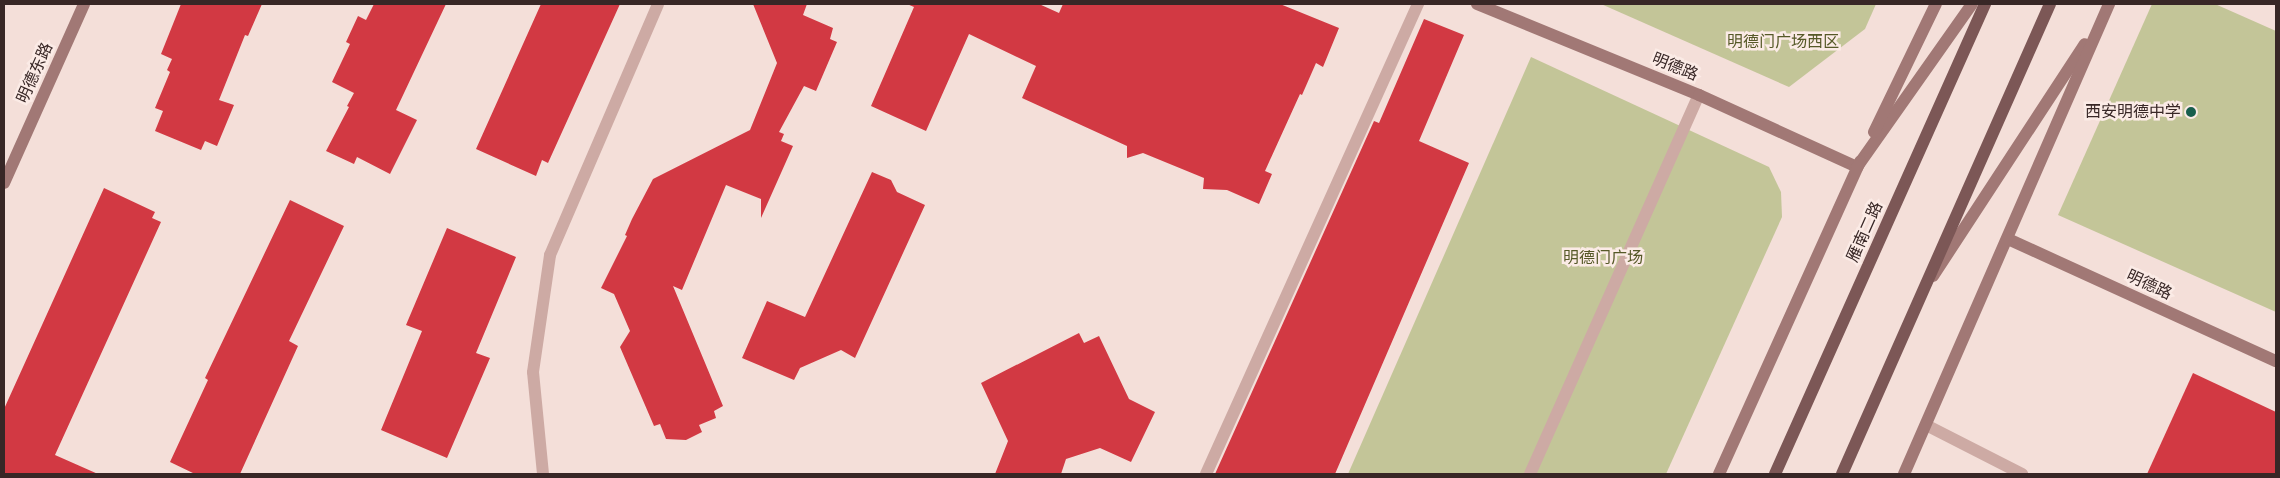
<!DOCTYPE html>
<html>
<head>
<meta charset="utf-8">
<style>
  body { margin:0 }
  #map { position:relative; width:2280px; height:478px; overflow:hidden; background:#f4dfd9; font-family:"Space Grotesk","Noto Sans SC",sans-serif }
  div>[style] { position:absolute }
  .green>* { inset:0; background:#c3c598 }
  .building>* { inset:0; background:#d23943 }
  .lane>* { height:12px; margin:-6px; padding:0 6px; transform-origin:6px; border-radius:6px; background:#cdaaa4 }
  .street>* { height:12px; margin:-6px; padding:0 6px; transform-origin:6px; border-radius:6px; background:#cdaaa4 }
  .secondary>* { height:12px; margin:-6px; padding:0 6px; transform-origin:6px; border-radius:6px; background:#a17875 }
  .primary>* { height:12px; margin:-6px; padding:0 6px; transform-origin:6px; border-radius:6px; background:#7c5756 }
  .dots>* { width:14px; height:14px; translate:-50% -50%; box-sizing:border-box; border:2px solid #fbebe6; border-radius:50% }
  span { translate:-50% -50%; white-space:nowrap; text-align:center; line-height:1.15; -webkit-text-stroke:5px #fbebe6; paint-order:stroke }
  .park-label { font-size:16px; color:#565928 }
  .street-label { font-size:16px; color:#382726 }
  .poi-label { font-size:16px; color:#382726 }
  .right { translate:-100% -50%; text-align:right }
  .frame { position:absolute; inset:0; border:5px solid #382726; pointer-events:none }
</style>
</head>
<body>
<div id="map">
  <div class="green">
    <i style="clip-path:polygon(1601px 4px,1876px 4px,1865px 29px,1789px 87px)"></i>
    <i style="clip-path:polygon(2152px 4px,2215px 4px,2276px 31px,2276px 312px,2058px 215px)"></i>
    <i style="clip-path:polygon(1531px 57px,1769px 167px,1781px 192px,1782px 217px,1666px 474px,1348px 474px)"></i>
  </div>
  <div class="building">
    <i style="clip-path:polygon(181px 4px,262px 4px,248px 36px,245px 35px,219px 100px,234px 105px,217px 146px,205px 141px,201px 150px,155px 131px,163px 111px,155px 108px,170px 72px,167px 70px,172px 59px,161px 54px)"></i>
    <i style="clip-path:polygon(374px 4px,446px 4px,396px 110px,417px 120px,390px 174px,357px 157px,354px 164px,326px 151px,349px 107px,347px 106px,354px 93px,332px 82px,350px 44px,346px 42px,358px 16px,366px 20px)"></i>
    <i style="clip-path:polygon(541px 4px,620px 4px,548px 163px,542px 160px,536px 176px,476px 149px)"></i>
    <i style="clip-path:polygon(753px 4px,807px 4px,803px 15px,833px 28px,830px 39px,837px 42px,816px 91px,804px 86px,779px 132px,784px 134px,781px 141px,793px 146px,761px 218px,761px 199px,726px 185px,682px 290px,673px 286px,723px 406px,714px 411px,716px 418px,699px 425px,702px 432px,686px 440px,666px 439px,660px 424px,654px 426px,620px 347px,630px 331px,614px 294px,601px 288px,627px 236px,625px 235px,632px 219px,653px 179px,750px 130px,777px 63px)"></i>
    <i style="clip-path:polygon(907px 4px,1039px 4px,1059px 13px,1063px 4px,1280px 4px,1339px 28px,1323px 67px,1316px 63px,1302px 95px,1300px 94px,1265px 171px,1272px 174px,1259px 204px,1227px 190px,1203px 189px,1204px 178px,1143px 153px,1127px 158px,1127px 146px,1022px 98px,1036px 66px,969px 34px,926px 131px,871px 106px,914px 7px)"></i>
    <i style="clip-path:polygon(1424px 19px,1464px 35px,1419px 141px,1469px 163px,1335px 474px,1215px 474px,1374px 121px,1379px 123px)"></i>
    <i style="clip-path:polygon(872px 172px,891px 180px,897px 192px,925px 205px,855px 358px,841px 350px,800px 368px,794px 380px,742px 358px,767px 301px,805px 317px)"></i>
    <i style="clip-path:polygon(104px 188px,155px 212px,152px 218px,161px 222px,55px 455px,98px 474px,4px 474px,4px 409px)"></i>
    <i style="clip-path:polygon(290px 200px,344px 226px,289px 341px,298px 346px,240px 474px,195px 474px,170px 462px,208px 380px,205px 378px)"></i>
    <i style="clip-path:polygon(447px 228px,516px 257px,476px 353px,490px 358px,447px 458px,381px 430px,422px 331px,406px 325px)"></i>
    <i style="clip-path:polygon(1079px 333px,1084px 343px,1099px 336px,1129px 399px,1155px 412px,1131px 462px,1100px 448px,1066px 459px,1061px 474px,995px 474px,1008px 441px,981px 383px)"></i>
    <i style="clip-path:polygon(2193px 373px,2276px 412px,2276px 474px,2147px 474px)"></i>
  </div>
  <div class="lane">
    <i style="left:1926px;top:425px;width:108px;rotate:27deg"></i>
    <i style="left:543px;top:474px;width:102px;rotate:-95.6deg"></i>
    <i style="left:533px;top:372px;width:118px;rotate:-81.7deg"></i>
    <i style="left:550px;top:255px;width:273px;rotate:-66.7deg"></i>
  </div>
  <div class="street">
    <i style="left:1206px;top:474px;width:516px;rotate:-65.72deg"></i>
    <i style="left:1530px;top:474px;width:415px;rotate:-66deg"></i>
  </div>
  <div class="secondary">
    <i style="left:1477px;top:4px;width:240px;rotate:22.3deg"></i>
    <i style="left:1699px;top:95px;width:174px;rotate:24.5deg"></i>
    <i style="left:1857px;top:167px;width:199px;rotate:-54.8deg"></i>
    <i style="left:1874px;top:132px;width:142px;rotate:-64.2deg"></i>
    <i style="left:4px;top:183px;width:196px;rotate:-65.9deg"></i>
    <i style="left:2008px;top:239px;width:294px;rotate:24.5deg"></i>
    <i style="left:1933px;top:276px;width:277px;rotate:-56.8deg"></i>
    <i style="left:1719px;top:474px;width:343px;rotate:-65.7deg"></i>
    <i style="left:1904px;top:474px;width:513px;rotate:-66.43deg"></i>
  </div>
  <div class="primary">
    <i style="left:1775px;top:474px;width:515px;rotate:-65.92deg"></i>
    <i style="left:1842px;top:474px;width:514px;rotate:-66.13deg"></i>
  </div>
  <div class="dots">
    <i style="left:2191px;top:112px;background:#185e4d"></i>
  </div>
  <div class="park-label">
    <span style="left:1783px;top:42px">明德门广场西区</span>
    <span style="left:1603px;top:258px">明德门广场</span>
  </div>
  <div class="street-label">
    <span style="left:1675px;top:67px;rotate:22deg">明德路</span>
    <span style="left:35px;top:73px;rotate:-66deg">明德东路</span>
    <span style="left:1865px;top:232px;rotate:-66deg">雁南二路</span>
    <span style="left:2149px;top:285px;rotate:25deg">明德路</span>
  </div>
  <div class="poi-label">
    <span class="right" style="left:2181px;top:112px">西安明德中学</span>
  </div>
  <div class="frame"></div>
</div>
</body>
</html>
